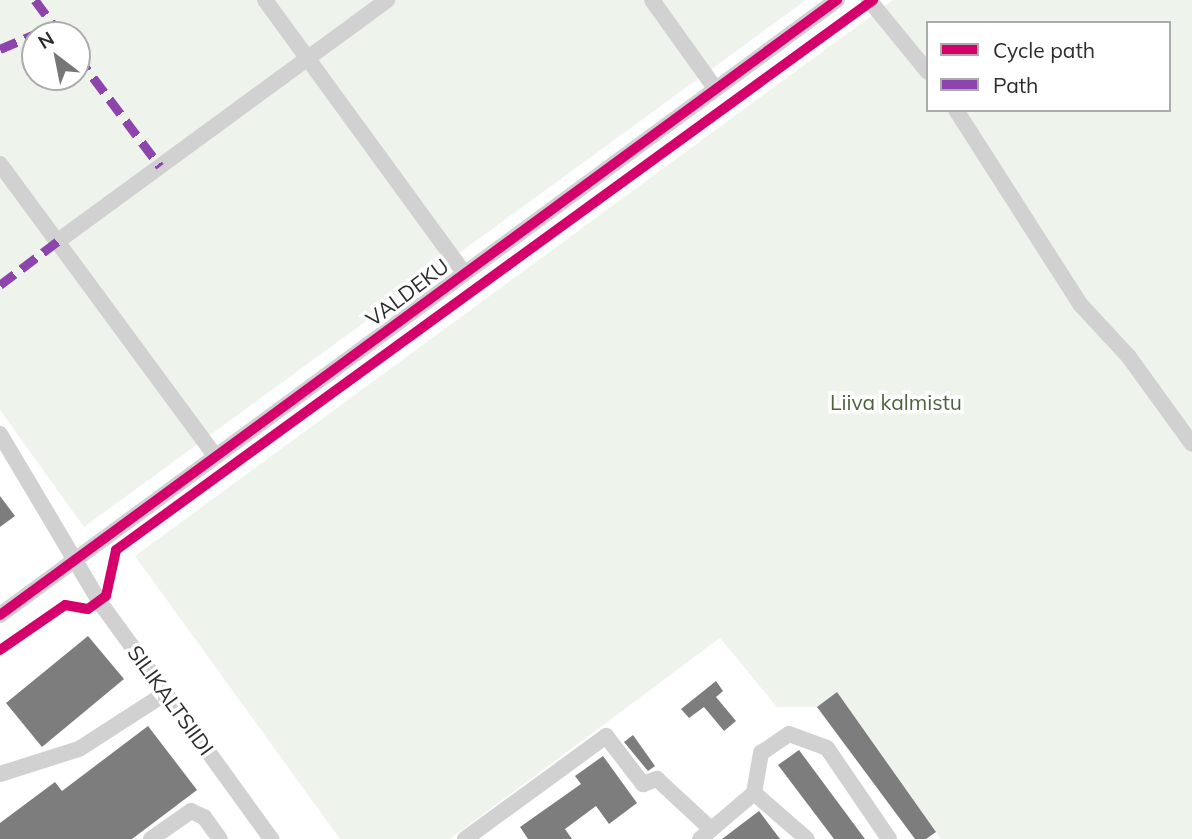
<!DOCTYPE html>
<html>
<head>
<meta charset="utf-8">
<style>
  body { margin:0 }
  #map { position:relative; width:1192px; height:839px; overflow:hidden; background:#fff; font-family:Mulish,sans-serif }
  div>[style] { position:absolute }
  .green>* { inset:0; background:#eef3eb }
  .building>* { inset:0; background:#7d7d7d }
  .minor>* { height:16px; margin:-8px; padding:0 8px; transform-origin:8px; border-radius:8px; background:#d1d1d1 }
  .quiet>* { height:9px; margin-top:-4.5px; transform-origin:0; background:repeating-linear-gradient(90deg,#8e44ad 0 18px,transparent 0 27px) }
  .cycleway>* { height:10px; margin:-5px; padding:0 5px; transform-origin:5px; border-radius:5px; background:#d6006c }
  span { translate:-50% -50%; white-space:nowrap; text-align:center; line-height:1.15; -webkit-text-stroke:7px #fff; paint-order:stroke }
  .street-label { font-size:21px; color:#2c2c2c }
  .park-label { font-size:21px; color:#4b643d }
  .legend { position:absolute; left:926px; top:21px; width:245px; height:91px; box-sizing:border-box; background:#fff; border:2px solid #ababab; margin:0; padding:9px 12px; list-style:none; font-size:21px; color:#2c2c2c }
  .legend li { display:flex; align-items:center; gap:14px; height:35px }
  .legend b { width:35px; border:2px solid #ababab }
  .north { position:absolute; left:21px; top:21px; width:70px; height:70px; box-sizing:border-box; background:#fff; border:2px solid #ababab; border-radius:50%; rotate:328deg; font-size:19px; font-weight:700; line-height:28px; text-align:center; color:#2c2c2c }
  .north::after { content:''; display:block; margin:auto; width:24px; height:32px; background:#767676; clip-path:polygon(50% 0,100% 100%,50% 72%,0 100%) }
</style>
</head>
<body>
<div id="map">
  <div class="green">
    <i style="clip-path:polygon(evenodd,0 0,806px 0,84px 527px,0 410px,0 0,35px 35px,77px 35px,77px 77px,35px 77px,35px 35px)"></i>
    <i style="clip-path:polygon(evenodd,893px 0,1192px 0,1192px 839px,941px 839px,837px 692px,817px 707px,777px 707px,720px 638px,450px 839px,340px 839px,135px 556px,893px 0,928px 23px,1169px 23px,1169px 110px,928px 110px,928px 23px)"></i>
  </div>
  <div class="building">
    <i style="clip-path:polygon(0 496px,15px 516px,0 527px)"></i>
    <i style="clip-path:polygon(88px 636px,124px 679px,42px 747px,6px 703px)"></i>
    <i style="clip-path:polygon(716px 681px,723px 691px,716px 697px,736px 721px,724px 731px,704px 707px,689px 718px,681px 709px)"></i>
    <i style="clip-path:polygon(837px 692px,936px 832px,926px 839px,915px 839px,817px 707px)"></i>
    <i style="clip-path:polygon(148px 726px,197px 790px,132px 839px,0 839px,0 823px,55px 782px,62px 791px)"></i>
    <i style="clip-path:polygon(633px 735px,655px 766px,648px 771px,624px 742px)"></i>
    <i style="clip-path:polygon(799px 750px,865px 839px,834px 839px,778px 765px)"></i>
    <i style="clip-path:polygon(603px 756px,637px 803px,609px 824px,596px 806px,565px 829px,572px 839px,528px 839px,520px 827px,581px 784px,575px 776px)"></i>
    <i style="clip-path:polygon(759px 811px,780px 839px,722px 839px)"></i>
  </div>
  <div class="minor">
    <i style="left:265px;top:0;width:338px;rotate:53.9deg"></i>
    <i style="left:652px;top:0;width:108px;rotate:54.4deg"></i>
    <i style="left:869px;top:0;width:93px;rotate:50.7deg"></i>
    <i style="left:956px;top:110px;width:230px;rotate:57.4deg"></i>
    <i style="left:1080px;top:304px;width:72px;rotate:47.2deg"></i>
    <i style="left:1129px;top:357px;width:107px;rotate:54.1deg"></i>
    <i style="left:0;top:164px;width:363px;rotate:53.6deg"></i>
    <i style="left:58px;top:241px;width:408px;rotate:-36.2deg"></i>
    <i style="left:0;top:434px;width:194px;rotate:59.3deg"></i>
    <i style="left:99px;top:601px;width:294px;rotate:54.1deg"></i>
    <i style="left:0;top:615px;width:1039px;rotate:-36.31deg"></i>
    <i style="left:0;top:774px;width:83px;rotate:-17.6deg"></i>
    <i style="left:79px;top:749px;width:103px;rotate:-32.8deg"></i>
    <i style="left:754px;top:793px;width:70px;rotate:41deg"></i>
    <i style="left:151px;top:839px;width:49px;rotate:-35deg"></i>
    <i style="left:191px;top:811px;width:14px;rotate:25deg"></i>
    <i style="left:204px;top:817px;width:27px;rotate:54deg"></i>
    <i style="left:465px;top:839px;width:175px;rotate:-36.1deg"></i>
    <i style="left:606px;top:736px;width:61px;rotate:52.4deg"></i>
    <i style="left:643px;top:784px;width:15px;rotate:-20deg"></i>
    <i style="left:657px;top:779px;width:74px;rotate:42.8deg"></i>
    <i style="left:700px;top:839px;width:71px;rotate:-40.4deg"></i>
    <i style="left:754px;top:793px;width:41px;rotate:-80.1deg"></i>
    <i style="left:761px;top:753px;width:34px;rotate:-34deg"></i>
    <i style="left:789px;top:734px;width:40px;rotate:20.2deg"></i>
    <i style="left:827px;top:748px;width:110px;rotate:55.7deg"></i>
  </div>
  <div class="quiet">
    <i style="left:35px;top:0;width:44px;rotate:53.4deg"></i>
    <i style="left:0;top:49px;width:59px;rotate:-23.1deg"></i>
    <i style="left:77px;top:56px;width:138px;rotate:53deg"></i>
    <i style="left:0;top:285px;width:73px;rotate:-37.2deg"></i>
  </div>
  <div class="cycleway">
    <i style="left:0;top:615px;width:1039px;rotate:-36.31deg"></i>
    <i style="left:0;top:650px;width:79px;rotate:-34.7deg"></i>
    <i style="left:65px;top:605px;width:23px;rotate:10deg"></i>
    <i style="left:88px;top:609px;width:22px;rotate:-36deg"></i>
    <i style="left:106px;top:596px;width:47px;rotate:-77.7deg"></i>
    <i style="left:116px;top:550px;width:936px;rotate:-36deg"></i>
  </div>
  <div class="street-label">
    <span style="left:407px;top:292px;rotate:-37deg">VALDEKU</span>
    <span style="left:171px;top:700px;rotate:54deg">SILIKALTSIIDI</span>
  </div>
  <div class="park-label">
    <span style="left:896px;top:402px">Liiva kalmistu</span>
  </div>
  <ul class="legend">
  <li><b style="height:9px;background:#d6006c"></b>Cycle path</li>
  <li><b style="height:9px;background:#8e44ad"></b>Path</li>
  </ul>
  <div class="north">N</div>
</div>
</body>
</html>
